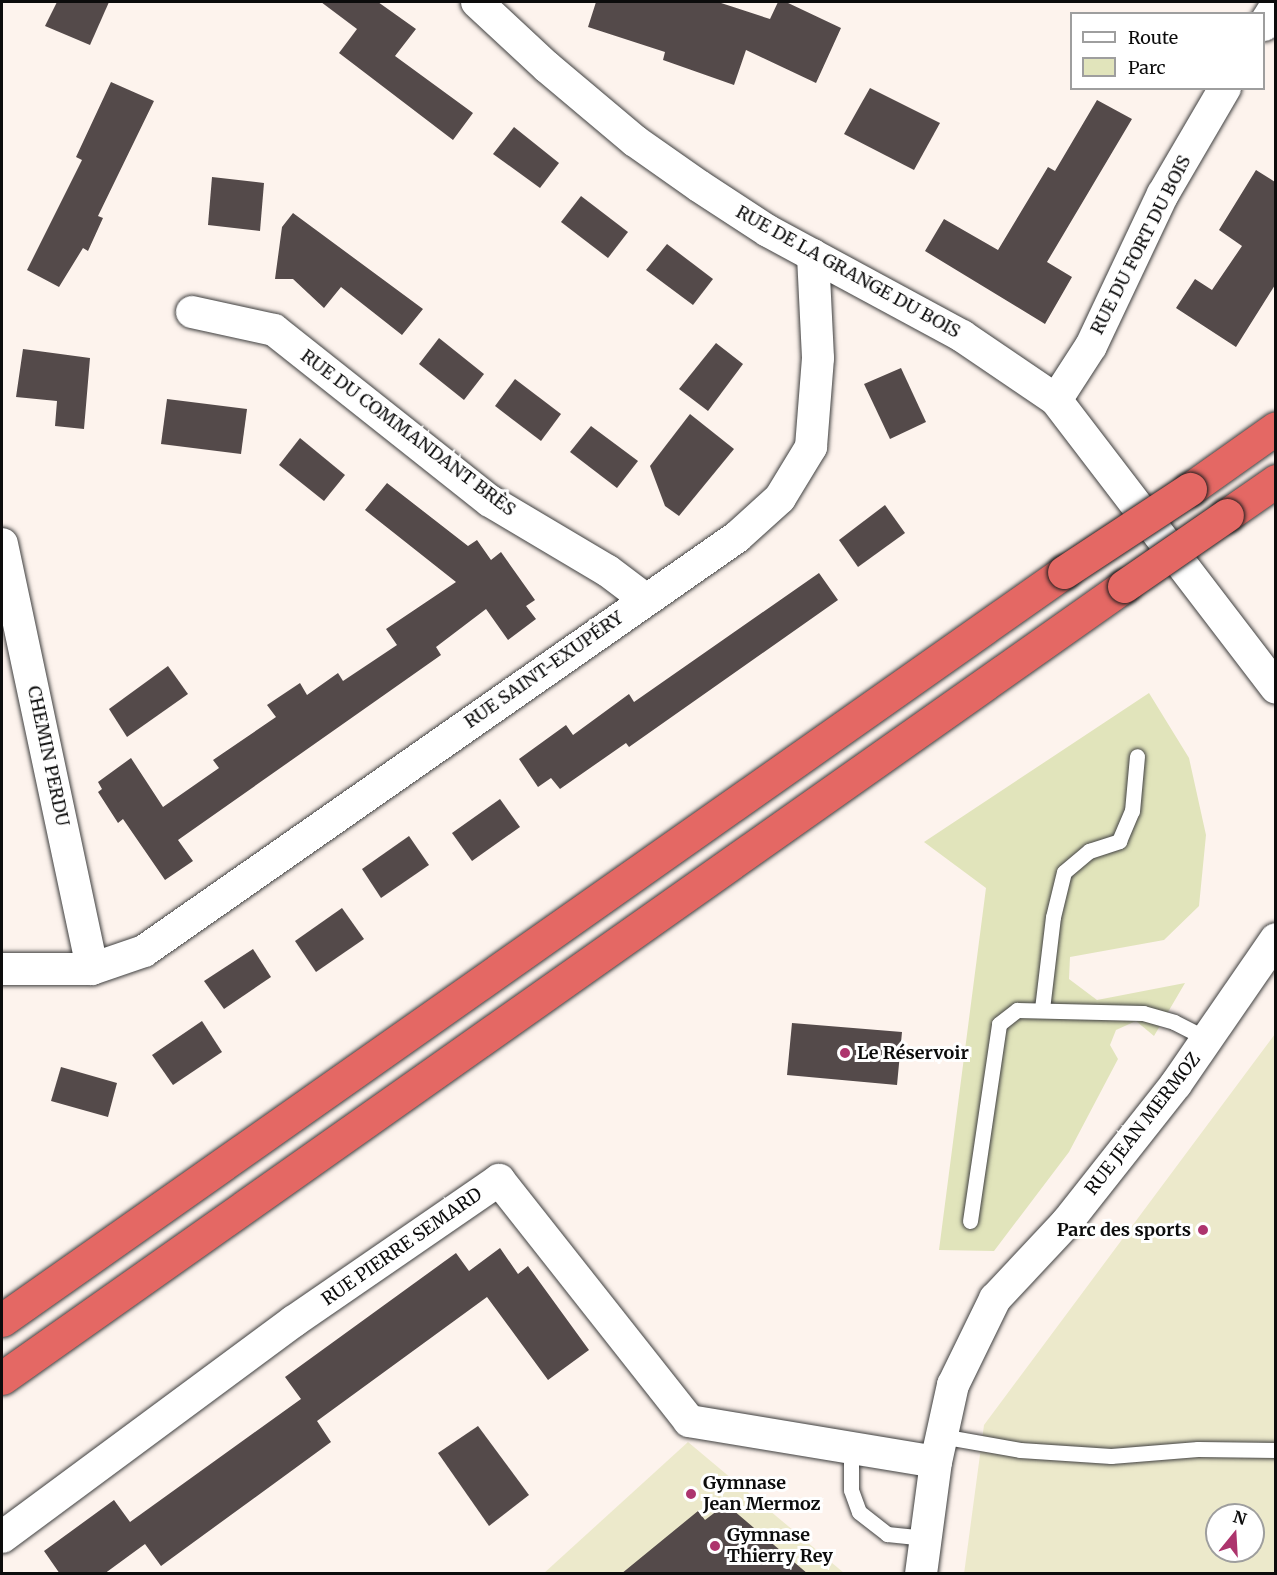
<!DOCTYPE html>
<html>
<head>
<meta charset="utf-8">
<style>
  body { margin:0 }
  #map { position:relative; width:1277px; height:1575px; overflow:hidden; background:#fdf3ed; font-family:Merriweather,serif }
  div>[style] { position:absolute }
  .green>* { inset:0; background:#e1e4bb }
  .pitch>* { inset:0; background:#ece9cb }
  .building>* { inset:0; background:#544a4a }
  .roads { filter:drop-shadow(0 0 2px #3f3f3f) drop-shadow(0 0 2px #3f3f3f) }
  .lane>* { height:15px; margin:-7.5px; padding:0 7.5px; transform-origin:7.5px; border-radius:7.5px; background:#fff }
  .street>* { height:32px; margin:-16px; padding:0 16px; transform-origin:16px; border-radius:16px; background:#fff }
  .highway>* { height:33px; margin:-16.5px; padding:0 16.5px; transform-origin:16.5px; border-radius:16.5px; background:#e46864 }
  .bridges { filter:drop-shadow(0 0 2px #1d1d1d) drop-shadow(0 0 2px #1d1d1d) }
  .highway-bridge>* { height:33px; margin:-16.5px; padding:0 16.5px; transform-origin:16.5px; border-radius:16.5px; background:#e46864 }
  .dots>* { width:16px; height:16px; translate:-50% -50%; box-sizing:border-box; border:3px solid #fff; border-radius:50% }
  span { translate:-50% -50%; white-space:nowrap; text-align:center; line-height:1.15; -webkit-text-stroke:6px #fff; paint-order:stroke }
  .street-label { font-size:18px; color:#0c0c0c }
  .poi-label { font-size:18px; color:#0c0c0c; font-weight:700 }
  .left { translate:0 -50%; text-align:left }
  .right { translate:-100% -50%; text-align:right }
  .frame { position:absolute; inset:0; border:3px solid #0c0c0c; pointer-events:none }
  .legend { position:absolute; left:1070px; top:12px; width:195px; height:78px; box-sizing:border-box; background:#fff; border:2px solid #9e9e9e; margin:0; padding:8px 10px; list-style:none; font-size:18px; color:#0c0c0c }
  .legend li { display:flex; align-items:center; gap:12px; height:30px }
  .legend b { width:30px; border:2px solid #9e9e9e }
  .north { position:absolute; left:1205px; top:1503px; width:60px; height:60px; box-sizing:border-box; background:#fff; border:2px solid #9e9e9e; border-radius:50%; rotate:18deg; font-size:16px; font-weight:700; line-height:24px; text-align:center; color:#0c0c0c }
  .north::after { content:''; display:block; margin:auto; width:21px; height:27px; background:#ad346d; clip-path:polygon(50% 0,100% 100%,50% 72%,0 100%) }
</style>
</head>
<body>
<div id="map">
  <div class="green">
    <i style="clip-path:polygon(1149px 693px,1189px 758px,1206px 835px,1199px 906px,1164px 940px,1070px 957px,1069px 979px,1097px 1000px,1185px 983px,1154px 1036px,1136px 1021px,1116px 1030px,1110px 1045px,1118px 1059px,1069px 1152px,994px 1251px,939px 1250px,986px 888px,924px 842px)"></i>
  </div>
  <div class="pitch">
    <i style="clip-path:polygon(evenodd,1275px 1034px,1275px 1573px,964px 1574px,984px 1425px,1275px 1034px,1217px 1515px,1253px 1515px,1253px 1551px,1217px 1551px,1217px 1515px)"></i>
    <i style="clip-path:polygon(688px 1442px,844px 1573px,543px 1574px)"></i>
  </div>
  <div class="building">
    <i style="clip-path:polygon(57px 2px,109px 2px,90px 45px,45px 26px)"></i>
    <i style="clip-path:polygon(321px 2px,378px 2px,416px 29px,395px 56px,473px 113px,453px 140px,339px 53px,357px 29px)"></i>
    <i style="clip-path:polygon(596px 2px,718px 2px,770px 19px,778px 2px,786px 2px,841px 28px,816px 83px,746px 50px,734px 85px,663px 60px,665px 52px,588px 27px)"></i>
    <i style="clip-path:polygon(111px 82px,154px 101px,98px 216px,103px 218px,88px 251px,83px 248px,59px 287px,27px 270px,82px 160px,76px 157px)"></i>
    <i style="clip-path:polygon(870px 88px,940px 123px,914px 170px,844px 134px)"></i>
    <i style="clip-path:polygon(1097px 100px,1132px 119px,1047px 262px,1072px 277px,1045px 324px,925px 251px,944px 219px,998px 250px,1048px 167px,1055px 171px)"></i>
    <i style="clip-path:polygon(514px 127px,559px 163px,540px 188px,493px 154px)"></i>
    <i style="clip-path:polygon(1256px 170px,1275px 182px,1275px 285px,1236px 347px,1176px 308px,1195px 279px,1212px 290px,1242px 246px,1219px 230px)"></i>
    <i style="clip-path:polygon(212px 177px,264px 183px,260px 231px,208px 225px)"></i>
    <i style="clip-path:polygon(581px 196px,628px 232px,608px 258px,561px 222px)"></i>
    <i style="clip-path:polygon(293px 213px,423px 309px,402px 335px,341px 287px,324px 308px,293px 279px,275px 279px,282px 227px)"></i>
    <i style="clip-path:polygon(667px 244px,713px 279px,693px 305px,646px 270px)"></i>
    <i style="clip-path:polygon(439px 338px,484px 374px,464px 400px,419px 364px)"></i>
    <i style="clip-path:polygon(716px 343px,743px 364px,708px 411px,679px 389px)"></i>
    <i style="clip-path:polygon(23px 349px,90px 358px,84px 429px,55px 426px,57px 401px,16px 397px)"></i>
    <i style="clip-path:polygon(901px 368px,926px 422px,890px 439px,864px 384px)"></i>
    <i style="clip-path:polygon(515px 379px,561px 414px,541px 441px,495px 406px)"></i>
    <i style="clip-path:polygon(167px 399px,247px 409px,241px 454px,161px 444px)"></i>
    <i style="clip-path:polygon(690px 414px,734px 449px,679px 516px,665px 506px,650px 466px)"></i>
    <i style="clip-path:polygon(591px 426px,638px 461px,617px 488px,570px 452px)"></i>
    <i style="clip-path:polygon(300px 438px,345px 475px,324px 501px,279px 465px)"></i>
    <i style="clip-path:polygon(387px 483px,468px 546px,477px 540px,491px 560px,501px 552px,535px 600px,526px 606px,536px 619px,508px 640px,486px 609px,436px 647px,441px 655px,178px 840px,193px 861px,165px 880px,123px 819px,118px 823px,98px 792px,102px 789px,98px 782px,131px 758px,163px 807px,219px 768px,213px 760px,276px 717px,267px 705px,300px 683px,307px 695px,338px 673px,343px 681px,397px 645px,386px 629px,456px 582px,365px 510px)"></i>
    <i style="clip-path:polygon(885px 505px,905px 533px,858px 567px,839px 540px)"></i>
    <i style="clip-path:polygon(819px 573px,838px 600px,629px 747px,626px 743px,560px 789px,551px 778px,538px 787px,519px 759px,566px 725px,573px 735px,629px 694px,634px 702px)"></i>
    <i style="clip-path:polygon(168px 666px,188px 694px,127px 737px,109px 709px)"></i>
    <i style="clip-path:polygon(500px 799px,520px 827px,472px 861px,452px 833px)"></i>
    <i style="clip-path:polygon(409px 836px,429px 865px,381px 898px,362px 869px)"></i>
    <i style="clip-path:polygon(342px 908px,364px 939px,316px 972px,295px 941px)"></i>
    <i style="clip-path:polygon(253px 949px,271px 977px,224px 1009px,204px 981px)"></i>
    <i style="clip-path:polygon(202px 1021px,222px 1052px,173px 1085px,152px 1055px)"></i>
    <i style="clip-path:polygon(792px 1023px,902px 1032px,897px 1085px,787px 1075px)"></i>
    <i style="clip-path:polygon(61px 1067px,117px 1083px,108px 1117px,51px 1101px)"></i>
    <i style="clip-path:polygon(500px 1248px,518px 1274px,528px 1266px,589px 1350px,548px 1380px,487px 1297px,317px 1421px,331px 1442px,161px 1566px,145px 1544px,104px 1574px,60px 1574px,44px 1551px,114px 1500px,130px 1522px,301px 1399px,285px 1377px,456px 1253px,469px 1271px)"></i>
    <i style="clip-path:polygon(478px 1426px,529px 1495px,489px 1526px,438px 1453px)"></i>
    <i style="clip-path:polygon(726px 1504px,808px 1574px,621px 1574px,698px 1511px,705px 1520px)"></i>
  </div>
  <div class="roads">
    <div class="lane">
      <i style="left:1042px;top:1009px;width:93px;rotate:-83.2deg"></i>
      <i style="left:1053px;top:917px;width:46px;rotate:-76.3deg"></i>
      <i style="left:1064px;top:872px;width:33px;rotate:-40deg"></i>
      <i style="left:1089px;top:851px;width:32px;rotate:-18deg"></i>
      <i style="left:1119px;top:841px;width:33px;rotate:-67deg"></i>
      <i style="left:1132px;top:811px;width:55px;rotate:-84.8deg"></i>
      <i style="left:970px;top:1221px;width:199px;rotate:-81.6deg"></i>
      <i style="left:999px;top:1024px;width:23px;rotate:-38deg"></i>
      <i style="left:1017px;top:1010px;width:126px;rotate:1.4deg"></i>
      <i style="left:1143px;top:1013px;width:32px;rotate:16deg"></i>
      <i style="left:1174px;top:1022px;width:38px;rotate:27deg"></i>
      <i style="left:941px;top:1436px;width:80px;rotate:10deg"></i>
      <i style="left:1020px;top:1450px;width:91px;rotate:3.8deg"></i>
      <i style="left:1111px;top:1456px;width:87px;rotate:-4.6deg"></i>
      <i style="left:1198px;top:1449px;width:78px;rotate:0.7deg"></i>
      <i style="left:851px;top:1448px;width:42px;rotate:90deg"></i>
      <i style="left:851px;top:1490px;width:23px;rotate:70deg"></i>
      <i style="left:859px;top:1512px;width:36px;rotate:38deg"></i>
      <i style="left:887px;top:1534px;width:39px;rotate:6deg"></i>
    </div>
    <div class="street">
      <i style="left:477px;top:2px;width:96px;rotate:42.9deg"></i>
      <i style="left:547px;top:67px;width:115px;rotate:40.1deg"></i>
      <i style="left:635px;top:141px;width:78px;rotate:35.1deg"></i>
      <i style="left:699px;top:186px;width:82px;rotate:33.1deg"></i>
      <i style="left:768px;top:231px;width:221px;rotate:28.4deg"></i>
      <i style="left:962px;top:336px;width:114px;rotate:34.2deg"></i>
      <i style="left:1056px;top:400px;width:362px;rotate:52.6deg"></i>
      <i style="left:1264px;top:25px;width:22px;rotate:-58deg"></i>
      <i style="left:192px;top:312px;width:84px;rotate:12.4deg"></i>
      <i style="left:274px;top:330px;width:275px;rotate:38.4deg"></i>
      <i style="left:490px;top:501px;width:137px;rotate:30.7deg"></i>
      <i style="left:608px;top:571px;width:46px;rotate:37.1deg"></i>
      <i style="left:1056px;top:400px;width:64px;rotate:-57.1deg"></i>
      <i style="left:1091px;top:346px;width:168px;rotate:-64.7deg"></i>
      <i style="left:1163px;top:194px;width:123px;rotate:-59.7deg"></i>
      <i style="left:2px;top:544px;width:434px;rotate:78deg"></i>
      <i style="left:2px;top:969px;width:90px"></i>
      <i style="left:92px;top:969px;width:55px;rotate:-19.1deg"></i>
      <i style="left:144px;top:951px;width:723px;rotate:-34.92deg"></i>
      <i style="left:737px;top:537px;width:58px;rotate:-42.2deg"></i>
      <i style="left:780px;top:498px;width:60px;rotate:-58.7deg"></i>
      <i style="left:811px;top:447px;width:89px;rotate:-85.5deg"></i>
      <i style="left:818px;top:358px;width:103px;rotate:-92.8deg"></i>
      <i style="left:2px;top:1537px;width:363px;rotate:-36.5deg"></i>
      <i style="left:294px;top:1321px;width:249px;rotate:-34.5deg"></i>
      <i style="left:499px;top:1180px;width:307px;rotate:51.7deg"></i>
      <i style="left:689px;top:1421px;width:250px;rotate:9.4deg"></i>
      <i style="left:921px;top:1574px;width:113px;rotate:-82.4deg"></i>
      <i style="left:936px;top:1462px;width:79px;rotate:-77.6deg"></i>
      <i style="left:953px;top:1385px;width:96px;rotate:-64deg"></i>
      <i style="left:995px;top:1299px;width:105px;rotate:-46.9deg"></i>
      <i style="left:1067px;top:1222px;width:176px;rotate:-51.7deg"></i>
      <i style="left:1176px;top:1084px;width:176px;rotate:-55.4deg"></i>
    </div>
    <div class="highway">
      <i style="left:1190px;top:489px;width:105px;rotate:-35.3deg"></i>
      <i style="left:1227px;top:515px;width:60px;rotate:-34.8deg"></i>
      <i style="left:2px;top:1320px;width:1299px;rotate:-35.16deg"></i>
      <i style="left:2px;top:1378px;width:1373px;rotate:-35.22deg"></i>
    </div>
  </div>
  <div class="bridges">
    <div class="highway-bridge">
      <i style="left:1064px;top:572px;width:151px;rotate:-33.4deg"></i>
      <i style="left:1124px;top:586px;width:125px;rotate:-34.6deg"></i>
    </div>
  </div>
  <div class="dots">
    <i style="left:845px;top:1053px;background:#ad346d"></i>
    <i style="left:1203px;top:1230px;background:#ad346d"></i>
    <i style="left:691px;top:1494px;background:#ad346d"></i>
    <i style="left:715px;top:1546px;background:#ad346d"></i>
  </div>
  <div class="street-label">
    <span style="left:1141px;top:245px;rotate:-63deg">RUE DU FORT DU BOIS</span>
    <span style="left:848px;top:272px;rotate:29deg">RUE DE LA GRANGE DU BOIS</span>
    <span style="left:408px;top:433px;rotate:37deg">RUE DU COMMANDANT BRÈS</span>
    <span style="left:544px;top:670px;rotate:-35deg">RUE SAINT-EXUPÉRY</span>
    <span style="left:48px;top:756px;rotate:78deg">CHEMIN PERDU</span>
    <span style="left:1143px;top:1124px;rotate:-52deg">RUE JEAN MERMOZ</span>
    <span style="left:402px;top:1247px;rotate:-35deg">RUE PIERRE SEMARD</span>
  </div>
  <div class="poi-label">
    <span class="left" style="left:857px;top:1053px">Le Réservoir</span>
    <span class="right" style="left:1191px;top:1230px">Parc des sports</span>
    <span class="left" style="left:703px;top:1494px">Gymnase<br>Jean Mermoz</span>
    <span class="left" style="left:727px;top:1546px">Gymnase<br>Thierry Rey</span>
  </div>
  <div class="frame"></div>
  <ul class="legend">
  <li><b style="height:8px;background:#fff"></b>Route</li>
  <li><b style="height:16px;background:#e1e4bb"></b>Parc</li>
  </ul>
  <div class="north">N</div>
</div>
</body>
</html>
